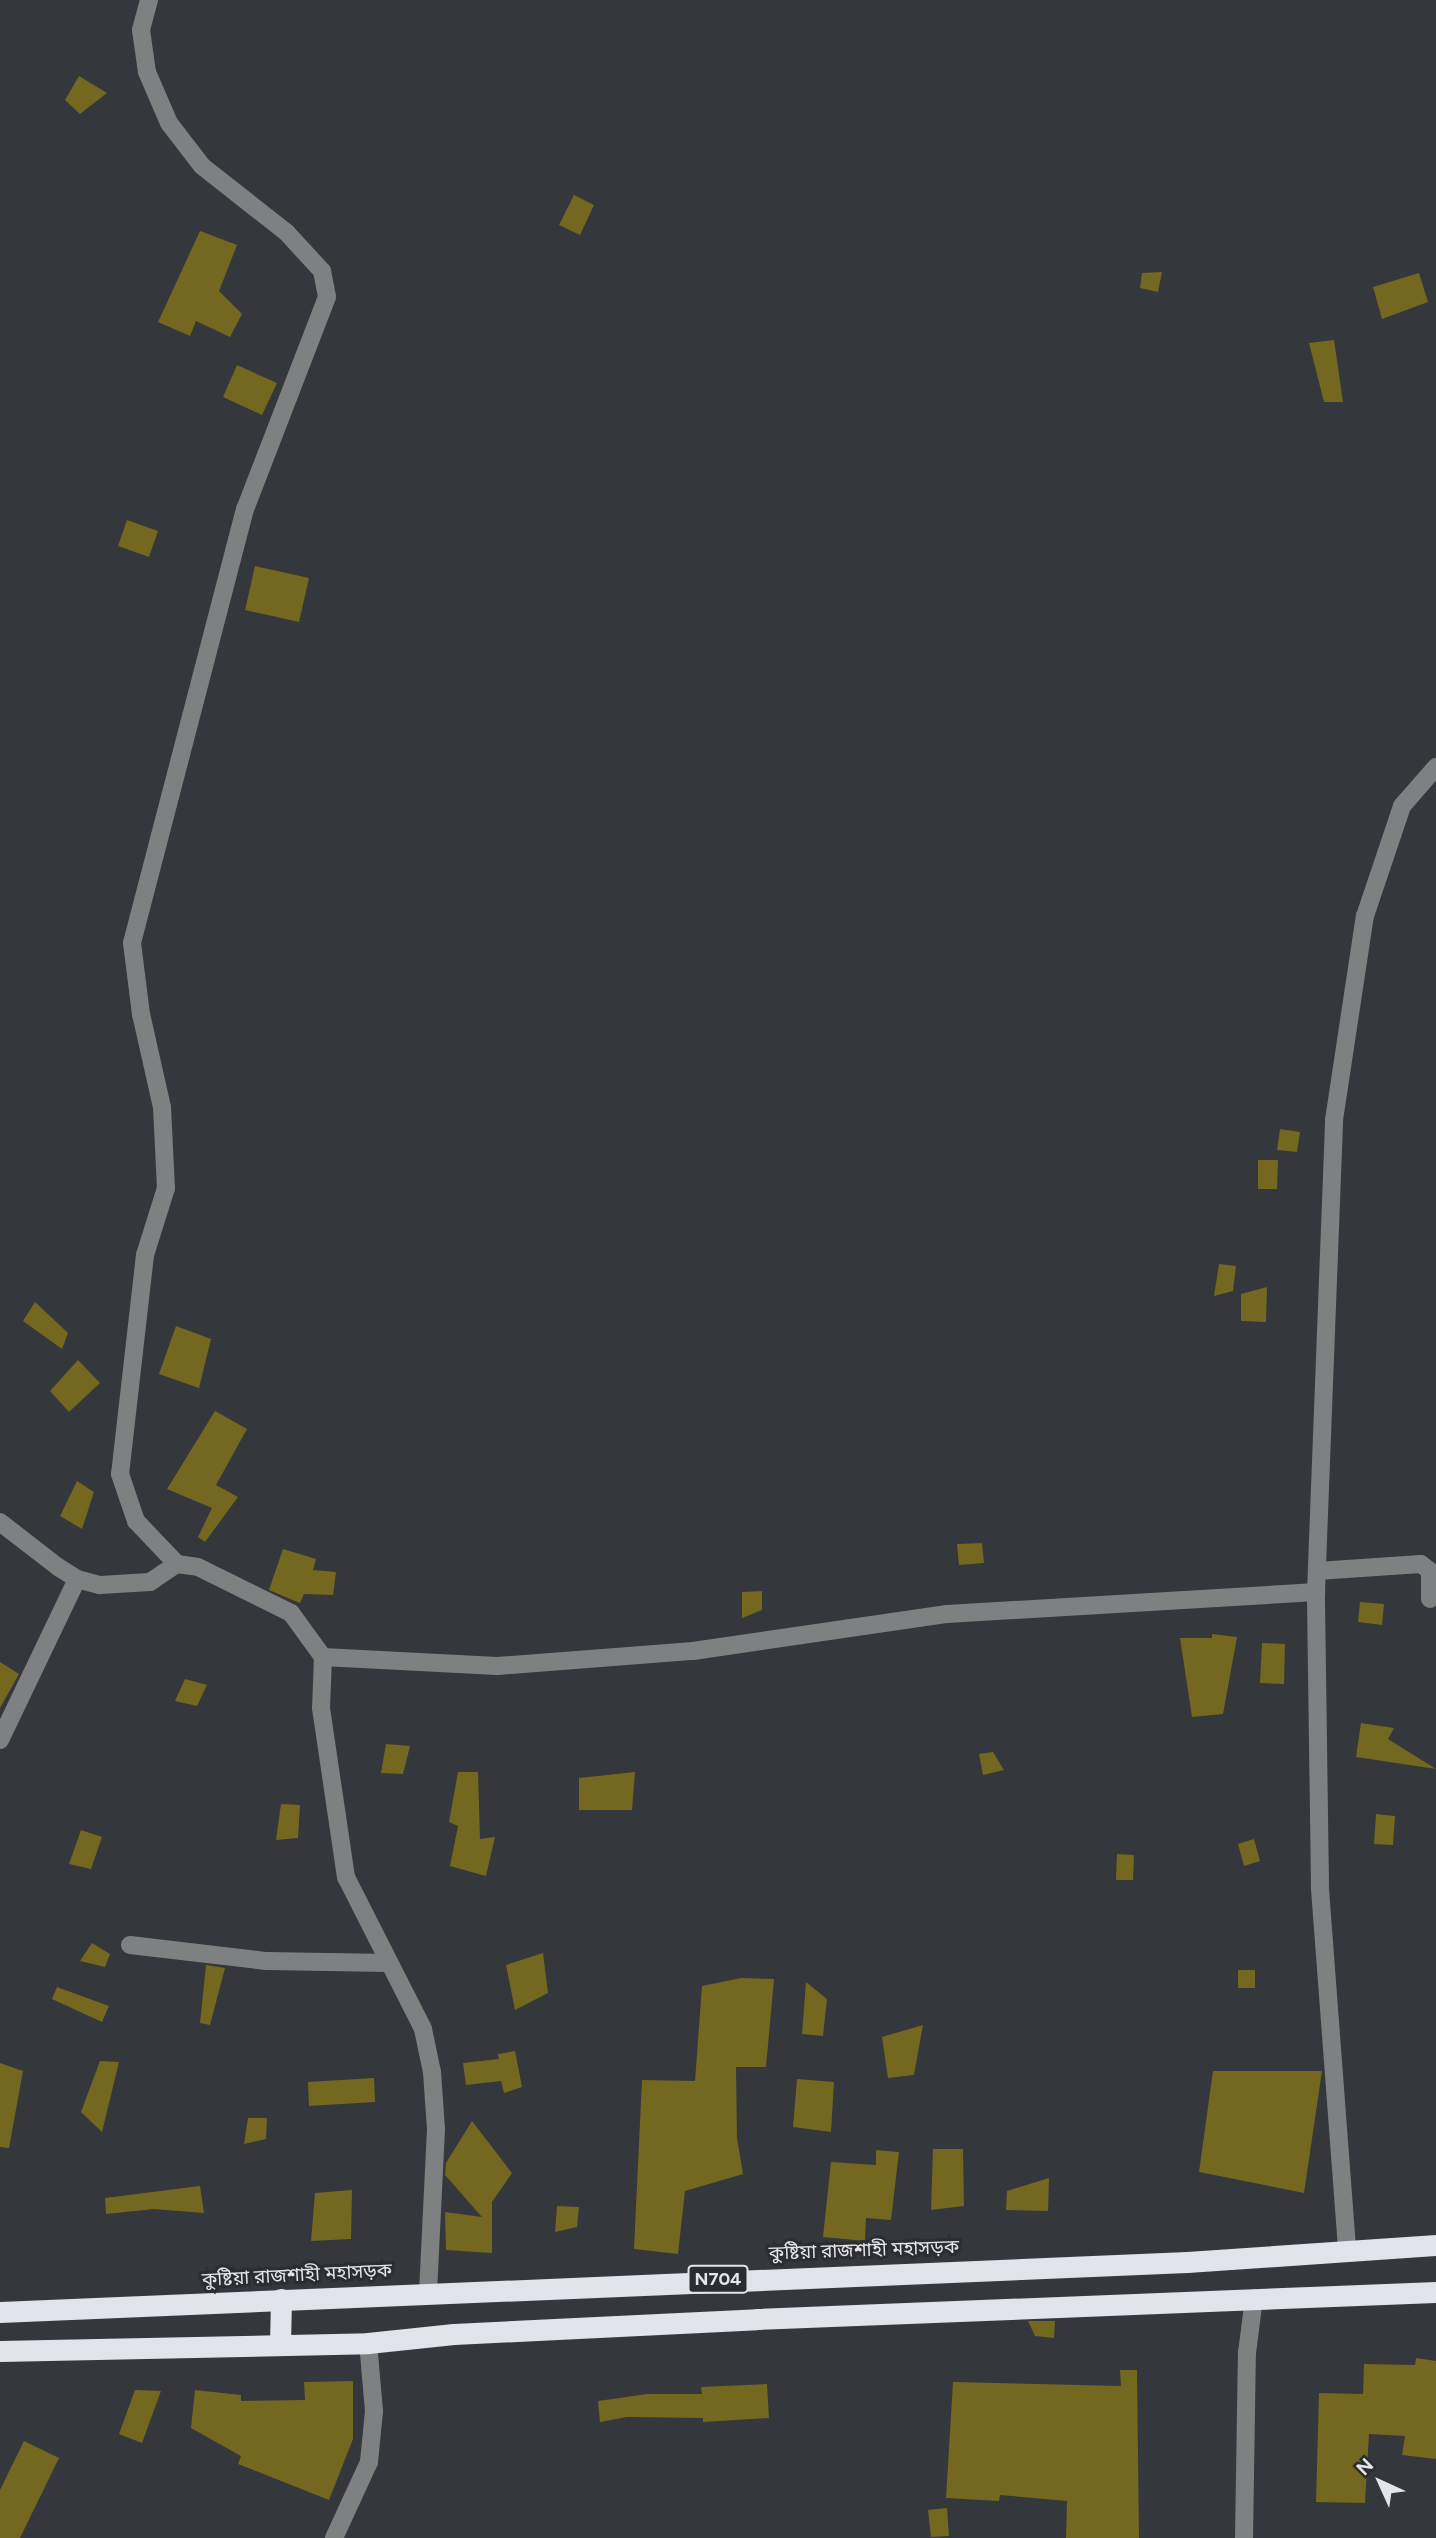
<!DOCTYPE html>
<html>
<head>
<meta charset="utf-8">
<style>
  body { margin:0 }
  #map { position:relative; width:1436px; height:2538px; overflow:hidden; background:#34373c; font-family:Figtree,"Noto Sans Bengali",sans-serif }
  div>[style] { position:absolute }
  .building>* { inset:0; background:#74671f }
  .minor>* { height:18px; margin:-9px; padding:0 9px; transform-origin:9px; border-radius:9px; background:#7e8082 }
  .highway>* { height:21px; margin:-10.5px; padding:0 10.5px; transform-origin:10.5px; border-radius:10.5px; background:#e1e4eb }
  span { translate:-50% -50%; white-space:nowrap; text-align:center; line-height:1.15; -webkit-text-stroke:6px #2a2d32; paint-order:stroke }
  .shield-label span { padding:2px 5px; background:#2a2d32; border:2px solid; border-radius:5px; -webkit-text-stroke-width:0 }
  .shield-label { font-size:18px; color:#e3e5e8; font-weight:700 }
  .street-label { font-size:19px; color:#e3e5e8 }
  .north { position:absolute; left:1345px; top:2447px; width:70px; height:70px; -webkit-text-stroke:5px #2a2d32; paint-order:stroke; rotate:315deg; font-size:19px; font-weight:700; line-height:28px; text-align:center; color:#e3e5e8 }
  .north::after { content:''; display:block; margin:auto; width:24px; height:32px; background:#e3e5e8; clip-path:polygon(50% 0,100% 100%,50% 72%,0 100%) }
</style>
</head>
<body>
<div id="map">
  <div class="building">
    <i style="clip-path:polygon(79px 76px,107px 93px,80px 114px,65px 100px)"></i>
    <i style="clip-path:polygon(574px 195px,594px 205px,580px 235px,559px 225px)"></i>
    <i style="clip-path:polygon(200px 231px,237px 245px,219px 291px,242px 314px,230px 337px,196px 321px,190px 336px,158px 322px)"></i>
    <i style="clip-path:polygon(1162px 272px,1158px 292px,1140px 288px,1142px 273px)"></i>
    <i style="clip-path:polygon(1419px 273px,1428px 302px,1382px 319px,1373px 287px)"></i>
    <i style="clip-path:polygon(1334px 340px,1343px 402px,1324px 402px,1309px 343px)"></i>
    <i style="clip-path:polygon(237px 365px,277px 383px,262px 415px,223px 397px)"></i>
    <i style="clip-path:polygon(127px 520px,158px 531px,149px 557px,118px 546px)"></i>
    <i style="clip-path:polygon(255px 566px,309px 578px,299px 622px,245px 610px)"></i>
    <i style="clip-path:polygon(1280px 1129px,1300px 1132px,1297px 1152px,1277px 1150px)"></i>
    <i style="clip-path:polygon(1258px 1160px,1278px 1160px,1277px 1189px,1258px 1189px)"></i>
    <i style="clip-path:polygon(1219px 1264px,1236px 1266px,1233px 1291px,1214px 1296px)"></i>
    <i style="clip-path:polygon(1267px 1287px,1266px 1322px,1241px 1321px,1241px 1294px)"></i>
    <i style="clip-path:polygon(35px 1302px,68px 1333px,62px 1349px,23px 1321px)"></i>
    <i style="clip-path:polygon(176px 1326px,211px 1339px,199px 1388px,159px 1374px)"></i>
    <i style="clip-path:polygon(78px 1360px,100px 1383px,69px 1412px,50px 1391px)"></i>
    <i style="clip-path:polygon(215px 1411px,247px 1429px,216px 1485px,238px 1497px,205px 1542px,198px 1537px,212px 1508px,167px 1489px)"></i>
    <i style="clip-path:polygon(77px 1481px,94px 1492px,82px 1529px,60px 1516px)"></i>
    <i style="clip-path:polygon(982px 1543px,984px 1563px,959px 1565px,957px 1544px)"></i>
    <i style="clip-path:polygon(283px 1549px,316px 1559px,313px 1570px,336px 1572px,333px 1595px,304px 1594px,300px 1603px,269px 1590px)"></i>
    <i style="clip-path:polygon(762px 1591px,762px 1610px,742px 1618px,742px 1592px)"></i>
    <i style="clip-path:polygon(1360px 1602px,1384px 1604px,1382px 1625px,1358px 1622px)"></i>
    <i style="clip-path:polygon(1212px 1634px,1237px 1637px,1223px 1714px,1192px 1717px,1180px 1638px,1212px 1638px)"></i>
    <i style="clip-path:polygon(1262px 1643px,1285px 1644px,1284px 1684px,1260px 1683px)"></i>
    <i style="clip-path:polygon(0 1662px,19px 1674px,0 1708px)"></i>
    <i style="clip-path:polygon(185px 1679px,207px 1685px,197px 1706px,175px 1701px)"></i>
    <i style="clip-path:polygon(1361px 1723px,1394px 1728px,1388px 1739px,1436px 1769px,1356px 1757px)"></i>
    <i style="clip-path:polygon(386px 1744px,410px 1746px,403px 1774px,381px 1773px)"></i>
    <i style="clip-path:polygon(993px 1752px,1004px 1770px,983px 1775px,979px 1754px)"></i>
    <i style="clip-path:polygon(458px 1772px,478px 1772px,480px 1839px,495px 1837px,486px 1876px,450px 1866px,458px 1826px,449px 1822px)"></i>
    <i style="clip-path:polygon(635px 1772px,632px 1810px,579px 1810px,579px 1778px)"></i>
    <i style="clip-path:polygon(281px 1804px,300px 1805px,298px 1838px,276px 1840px)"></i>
    <i style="clip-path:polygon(1376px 1814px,1395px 1816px,1393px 1845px,1374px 1844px)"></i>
    <i style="clip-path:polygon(81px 1830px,102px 1837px,91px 1869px,69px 1864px)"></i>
    <i style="clip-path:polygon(1254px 1839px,1260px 1861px,1244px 1866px,1238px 1844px)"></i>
    <i style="clip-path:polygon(1117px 1854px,1134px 1855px,1133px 1880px,1116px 1880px)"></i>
    <i style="clip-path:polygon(92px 1943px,110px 1954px,105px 1967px,80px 1961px)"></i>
    <i style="clip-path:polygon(543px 1953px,548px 1993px,515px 2010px,506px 1965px)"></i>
    <i style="clip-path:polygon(206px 1965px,225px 1968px,210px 2025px,200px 2023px)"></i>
    <i style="clip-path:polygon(1238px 1970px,1255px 1970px,1255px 1988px,1238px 1988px)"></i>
    <i style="clip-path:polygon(741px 1978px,774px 1979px,766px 2067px,736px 2067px,737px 2138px,743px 2174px,685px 2191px,678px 2254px,634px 2249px,642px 2080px,695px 2081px,702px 1986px)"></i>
    <i style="clip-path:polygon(806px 1982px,827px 1999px,823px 2036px,802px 2034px)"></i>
    <i style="clip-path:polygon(57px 1987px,109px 2006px,102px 2022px,52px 1999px)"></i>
    <i style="clip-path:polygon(923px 2025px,914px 2075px,888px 2078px,882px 2037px)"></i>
    <i style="clip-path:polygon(515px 2051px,522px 2087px,504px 2093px,501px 2081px,466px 2085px,463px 2063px,499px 2059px,498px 2054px)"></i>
    <i style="clip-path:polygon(100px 2061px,119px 2062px,102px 2132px,81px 2112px)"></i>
    <i style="clip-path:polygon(0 2063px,23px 2071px,9px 2148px,0 2147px)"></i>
    <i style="clip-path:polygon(1213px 2071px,1322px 2071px,1304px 2193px,1199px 2172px)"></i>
    <i style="clip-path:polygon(374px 2078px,375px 2102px,309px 2106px,308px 2082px)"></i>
    <i style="clip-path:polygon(797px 2079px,834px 2082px,831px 2132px,793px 2127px)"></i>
    <i style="clip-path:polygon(248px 2118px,267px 2118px,266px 2139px,244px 2144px)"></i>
    <i style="clip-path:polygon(472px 2121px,512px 2173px,492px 2202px,492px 2253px,446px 2250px,445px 2212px,482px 2217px,445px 2175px,446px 2163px)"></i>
    <i style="clip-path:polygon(933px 2149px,963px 2149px,964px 2206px,931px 2210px)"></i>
    <i style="clip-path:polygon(876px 2150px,899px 2152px,891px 2220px,866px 2218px,865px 2241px,823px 2237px,831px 2162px,876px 2165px)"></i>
    <i style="clip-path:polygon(1049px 2178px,1048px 2211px,1006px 2210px,1007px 2191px)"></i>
    <i style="clip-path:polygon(200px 2186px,204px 2213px,154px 2209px,106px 2214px,105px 2198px)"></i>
    <i style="clip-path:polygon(352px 2190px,351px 2239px,311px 2241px,315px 2193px)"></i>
    <i style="clip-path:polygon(557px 2206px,579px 2207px,577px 2227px,555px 2232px)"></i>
    <i style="clip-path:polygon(1028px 2321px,1055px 2321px,1054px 2338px,1035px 2336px)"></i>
    <i style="clip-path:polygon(1416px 2358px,1436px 2361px,1436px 2459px,1402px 2455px,1405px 2436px,1369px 2434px,1365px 2503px,1316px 2502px,1319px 2393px,1363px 2394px,1364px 2364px,1415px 2365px)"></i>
    <i style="clip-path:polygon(1120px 2370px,1137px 2370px,1139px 2538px,1066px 2538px,1067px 2501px,1000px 2495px,999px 2501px,946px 2498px,953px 2382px,1121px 2386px)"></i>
    <i style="clip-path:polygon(353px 2381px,353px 2439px,329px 2500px,238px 2464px,241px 2456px,191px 2428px,195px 2390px,241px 2395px,241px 2401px,305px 2400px,304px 2382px)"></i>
    <i style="clip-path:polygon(767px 2384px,769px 2418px,703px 2422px,703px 2418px,627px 2417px,600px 2422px,598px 2401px,647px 2394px,702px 2394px,701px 2387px)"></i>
    <i style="clip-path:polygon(135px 2390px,161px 2391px,142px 2443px,119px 2434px)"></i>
    <i style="clip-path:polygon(24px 2441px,59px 2458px,20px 2538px,0 2538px,0 2490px)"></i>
    <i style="clip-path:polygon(947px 2508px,949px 2536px,931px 2537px,928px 2510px)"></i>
  </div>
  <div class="minor">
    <i style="left:149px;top:0;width:31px;rotate:105deg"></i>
    <i style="left:141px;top:30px;width:42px;rotate:81.9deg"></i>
    <i style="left:147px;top:72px;width:56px;rotate:66.7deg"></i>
    <i style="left:169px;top:123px;width:54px;rotate:52.5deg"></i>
    <i style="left:202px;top:166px;width:108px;rotate:38.2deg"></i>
    <i style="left:287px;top:233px;width:52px;rotate:47.4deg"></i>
    <i style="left:322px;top:271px;width:26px;rotate:79deg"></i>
    <i style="left:327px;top:297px;width:227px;rotate:111.1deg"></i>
    <i style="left:245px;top:509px;width:448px;rotate:104.6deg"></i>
    <i style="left:132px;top:943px;width:72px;rotate:82.8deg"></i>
    <i style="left:141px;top:1014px;width:95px;rotate:77.3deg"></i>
    <i style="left:162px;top:1107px;width:81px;rotate:87.2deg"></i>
    <i style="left:166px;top:1188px;width:70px;rotate:107.4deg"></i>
    <i style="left:145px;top:1255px;width:220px;rotate:96.5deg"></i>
    <i style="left:120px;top:1474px;width:50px;rotate:71.2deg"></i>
    <i style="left:136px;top:1521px;width:59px;rotate:46.4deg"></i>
    <i style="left:0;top:1522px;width:73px;rotate:37.8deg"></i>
    <i style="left:58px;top:1567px;width:22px;rotate:32deg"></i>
    <i style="left:77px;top:1579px;width:24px;rotate:15deg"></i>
    <i style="left:100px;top:1585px;width:50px;rotate:-3.4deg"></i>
    <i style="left:150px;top:1582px;width:32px;rotate:-34deg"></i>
    <i style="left:177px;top:1564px;width:21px;rotate:8deg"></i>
    <i style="left:198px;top:1567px;width:104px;rotate:26.3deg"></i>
    <i style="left:291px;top:1613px;width:54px;rotate:54deg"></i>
    <i style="left:323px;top:1657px;width:51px;rotate:92.2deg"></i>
    <i style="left:321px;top:1708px;width:171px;rotate:81.6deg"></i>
    <i style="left:346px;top:1877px;width:170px;rotate:63.1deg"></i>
    <i style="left:423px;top:2029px;width:44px;rotate:78.2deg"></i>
    <i style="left:432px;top:2072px;width:57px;rotate:86deg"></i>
    <i style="left:436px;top:2129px;width:162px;rotate:92.8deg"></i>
    <i style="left:1317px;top:1571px;width:104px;rotate:-3.9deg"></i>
    <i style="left:1421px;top:1564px;width:11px;rotate:38deg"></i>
    <i style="left:1430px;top:1571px;width:28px;rotate:90deg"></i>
    <i style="left:323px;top:1657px;width:174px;rotate:3deg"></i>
    <i style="left:497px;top:1666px;width:197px;rotate:-4.4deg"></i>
    <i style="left:693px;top:1651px;width:257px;rotate:-8.3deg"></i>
    <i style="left:947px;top:1614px;width:370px;rotate:-3.4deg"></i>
    <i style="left:0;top:1740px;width:178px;rotate:-64.4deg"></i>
    <i style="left:130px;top:1945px;width:138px;rotate:6.7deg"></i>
    <i style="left:267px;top:1961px;width:121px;rotate:0.9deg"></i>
    <i style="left:1347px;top:2248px;width:363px;rotate:-94.3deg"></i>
    <i style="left:1320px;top:1886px;width:294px;rotate:-90.8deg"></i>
    <i style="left:1316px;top:1592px;width:472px;rotate:-87.8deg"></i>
    <i style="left:1334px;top:1120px;width:206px;rotate:-81.4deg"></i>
    <i style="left:1365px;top:916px;width:116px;rotate:-71.4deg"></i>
    <i style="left:1402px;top:806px;width:52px;rotate:-48.9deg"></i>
    <i style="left:334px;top:2538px;width:84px;rotate:-65.3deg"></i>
    <i style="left:369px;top:2462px;width:51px;rotate:-84.4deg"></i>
    <i style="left:374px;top:2411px;width:68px;rotate:-95deg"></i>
    <i style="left:1244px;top:2538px;width:185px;rotate:-89.1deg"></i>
    <i style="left:1247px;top:2353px;width:55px;rotate:-82.7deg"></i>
  </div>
  <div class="highway">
    <i style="left:0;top:2312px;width:1188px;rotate:-2.41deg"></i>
    <i style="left:1187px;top:2262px;width:250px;rotate:-3.9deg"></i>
    <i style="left:280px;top:2345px;width:46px;rotate:-88.8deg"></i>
    <i style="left:0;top:2351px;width:368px;rotate:-1.2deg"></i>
    <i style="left:368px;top:2343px;width:86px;rotate:-6deg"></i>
    <i style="left:454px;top:2334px;width:303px;rotate:-2.8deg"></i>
    <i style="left:757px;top:2319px;width:680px;rotate:-2.28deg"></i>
  </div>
  <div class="shield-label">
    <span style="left:718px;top:2279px">N704</span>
  </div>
  <div class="street-label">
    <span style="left:864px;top:2250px;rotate:-2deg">কুষ্টিয়া রাজশাহী মহাসড়ক</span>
    <span style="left:297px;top:2275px;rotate:-3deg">কুষ্টিয়া রাজশাহী মহাসড়ক</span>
  </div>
  <div class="north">N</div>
</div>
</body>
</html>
